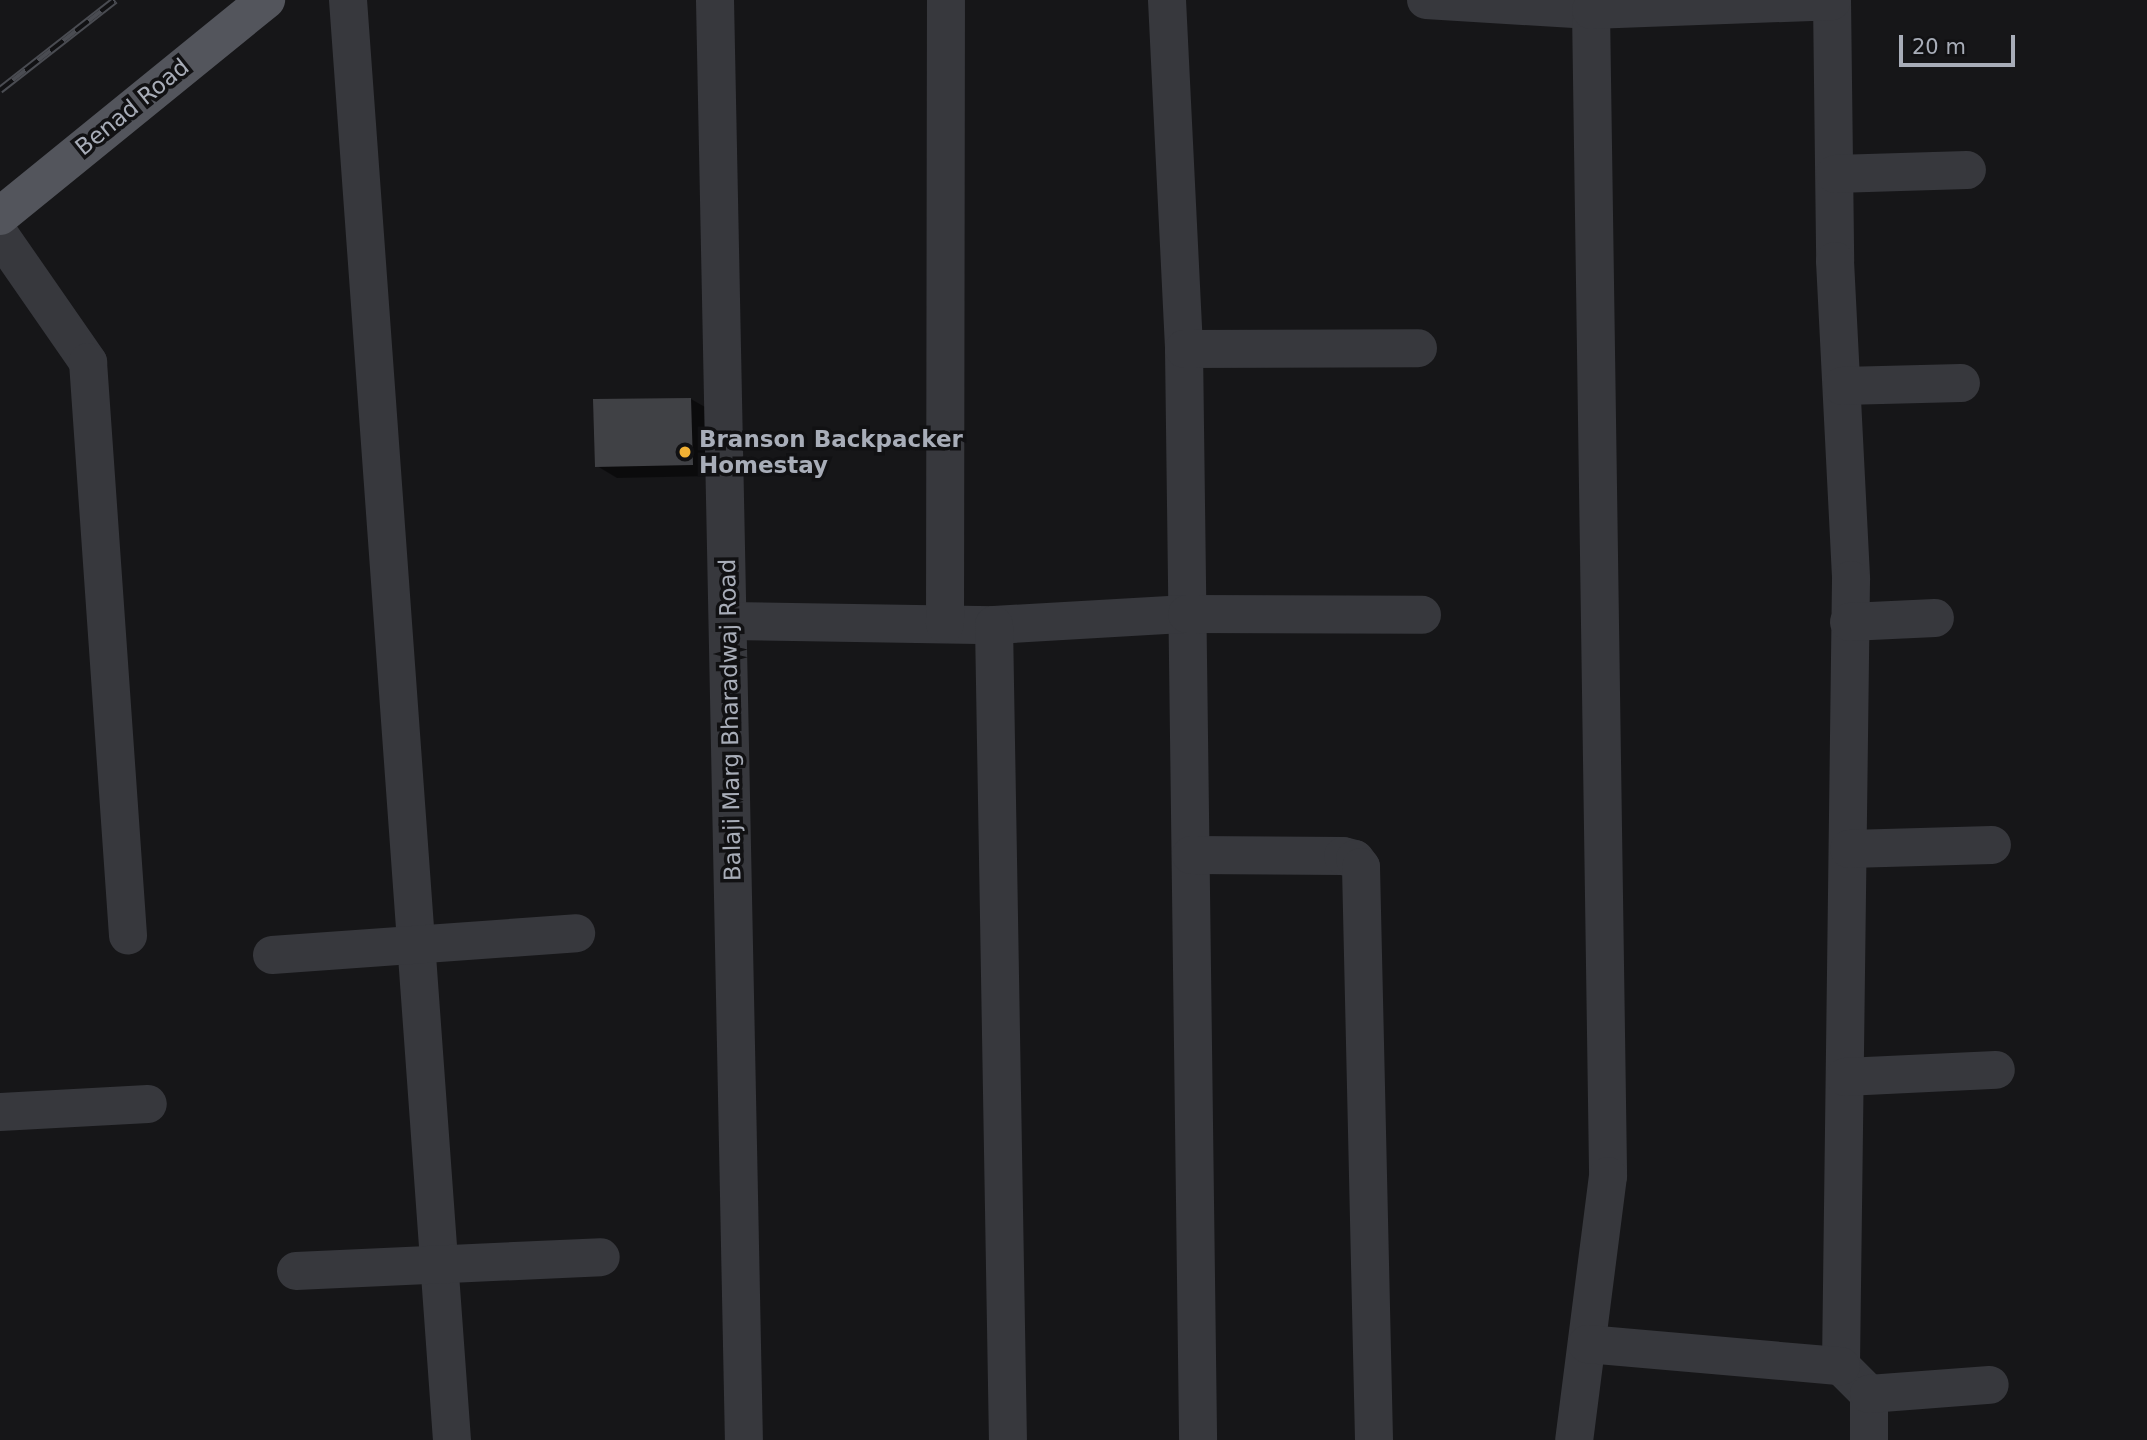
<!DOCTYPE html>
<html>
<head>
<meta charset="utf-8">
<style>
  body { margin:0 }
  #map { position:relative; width:2147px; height:1440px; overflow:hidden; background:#161618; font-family:"DejaVu Sans",sans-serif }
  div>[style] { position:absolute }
  .shadow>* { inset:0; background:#0007 }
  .building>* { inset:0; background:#404145 }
  .minor>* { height:38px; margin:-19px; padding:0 19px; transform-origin:19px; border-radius:19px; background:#37383d }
  .major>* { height:38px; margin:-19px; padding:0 19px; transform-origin:19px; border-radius:19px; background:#53555c }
  .rail>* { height:8px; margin-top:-4px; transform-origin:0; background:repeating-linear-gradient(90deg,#111113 0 16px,#4a4c52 0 32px); box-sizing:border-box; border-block:2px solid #4a4c52 }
  .dots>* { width:19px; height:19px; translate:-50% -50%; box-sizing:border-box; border:4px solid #111113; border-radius:50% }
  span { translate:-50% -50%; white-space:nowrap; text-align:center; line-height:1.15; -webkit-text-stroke:7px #111113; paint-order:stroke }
  .street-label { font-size:23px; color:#a8adb8 }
  .poi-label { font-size:23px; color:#a8adb8; font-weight:700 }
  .left { translate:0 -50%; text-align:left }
  .scale { position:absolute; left:1899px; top:35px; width:116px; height:32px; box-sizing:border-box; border:4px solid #a8adb8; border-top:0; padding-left:9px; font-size:21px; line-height:24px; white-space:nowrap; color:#a8adb8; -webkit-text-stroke:5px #111113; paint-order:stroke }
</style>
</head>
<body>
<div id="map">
  <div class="shadow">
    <i style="clip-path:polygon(691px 399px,712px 411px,713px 476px,617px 478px,597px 466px)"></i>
  </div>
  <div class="building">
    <i style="clip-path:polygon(691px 398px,693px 465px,595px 467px,593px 399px)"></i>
  </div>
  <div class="minor">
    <i style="left:348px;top:0;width:1444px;rotate:85.87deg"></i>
    <i style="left:715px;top:0;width:1440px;rotate:88.85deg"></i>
    <i style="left:1167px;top:0;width:349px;rotate:87.2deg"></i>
    <i style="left:1184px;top:349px;width:1091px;rotate:89.26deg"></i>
    <i style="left:1426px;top:0;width:165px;rotate:3.5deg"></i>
    <i style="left:1591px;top:10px;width:1166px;rotate:89.16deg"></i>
    <i style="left:1608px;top:1176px;width:266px;rotate:97.3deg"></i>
    <i style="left:1832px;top:0;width:261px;rotate:89.3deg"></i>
    <i style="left:1835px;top:261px;width:319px;rotate:87.1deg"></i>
    <i style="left:1851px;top:580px;width:786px;rotate:90.73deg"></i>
    <i style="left:1841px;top:1366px;width:40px;rotate:45deg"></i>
    <i style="left:1869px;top:1394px;width:46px;rotate:90deg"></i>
    <i style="left:1591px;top:10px;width:241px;rotate:-2.1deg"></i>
    <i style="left:1835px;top:174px;width:132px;rotate:-1.7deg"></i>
    <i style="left:0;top:235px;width:155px;rotate:55.3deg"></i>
    <i style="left:88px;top:362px;width:575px;rotate:86.01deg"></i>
    <i style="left:1184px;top:349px;width:234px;rotate:-0.2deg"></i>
    <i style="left:1842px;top:386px;width:119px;rotate:-1.4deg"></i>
    <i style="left:728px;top:621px;width:266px;rotate:0.9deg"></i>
    <i style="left:994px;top:625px;width:193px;rotate:-3.3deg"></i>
    <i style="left:1187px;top:614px;width:235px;rotate:0.2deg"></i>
    <i style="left:1849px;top:622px;width:86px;rotate:-2.7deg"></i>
    <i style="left:945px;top:624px;width:624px;rotate:-89.91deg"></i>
    <i style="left:994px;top:625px;width:815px;rotate:89.02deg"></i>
    <i style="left:1849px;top:849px;width:143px;rotate:-1.6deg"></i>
    <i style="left:1191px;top:855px;width:152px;rotate:0.4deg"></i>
    <i style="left:1343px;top:856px;width:12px;rotate:14deg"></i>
    <i style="left:1355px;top:859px;width:10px;rotate:53deg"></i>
    <i style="left:1361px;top:867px;width:573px;rotate:88.7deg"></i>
    <i style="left:272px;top:955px;width:305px;rotate:-4.1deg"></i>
    <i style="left:1845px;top:1077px;width:151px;rotate:-2.7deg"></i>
    <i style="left:0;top:1112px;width:148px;rotate:-3.1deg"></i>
    <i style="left:296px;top:1271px;width:305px;rotate:-2.6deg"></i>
    <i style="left:1587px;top:1344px;width:255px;rotate:5deg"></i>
    <i style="left:1869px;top:1394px;width:121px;rotate:-4.3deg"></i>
  </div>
  <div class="major">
    <i style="left:0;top:216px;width:343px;rotate:-39.1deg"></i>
  </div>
  <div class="rail">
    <i style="left:0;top:90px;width:146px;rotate:-38deg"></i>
  </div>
  <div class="dots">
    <i style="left:685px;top:452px;background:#f2b134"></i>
  </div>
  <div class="street-label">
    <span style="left:132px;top:107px;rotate:-39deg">Benad Road</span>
    <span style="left:730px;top:720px;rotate:-91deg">Balaji Marg Bharadwaj Road</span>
  </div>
  <div class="poi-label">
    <span class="left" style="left:699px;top:452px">Branson Backpacker<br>Homestay</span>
  </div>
  <div class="scale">20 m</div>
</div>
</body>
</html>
